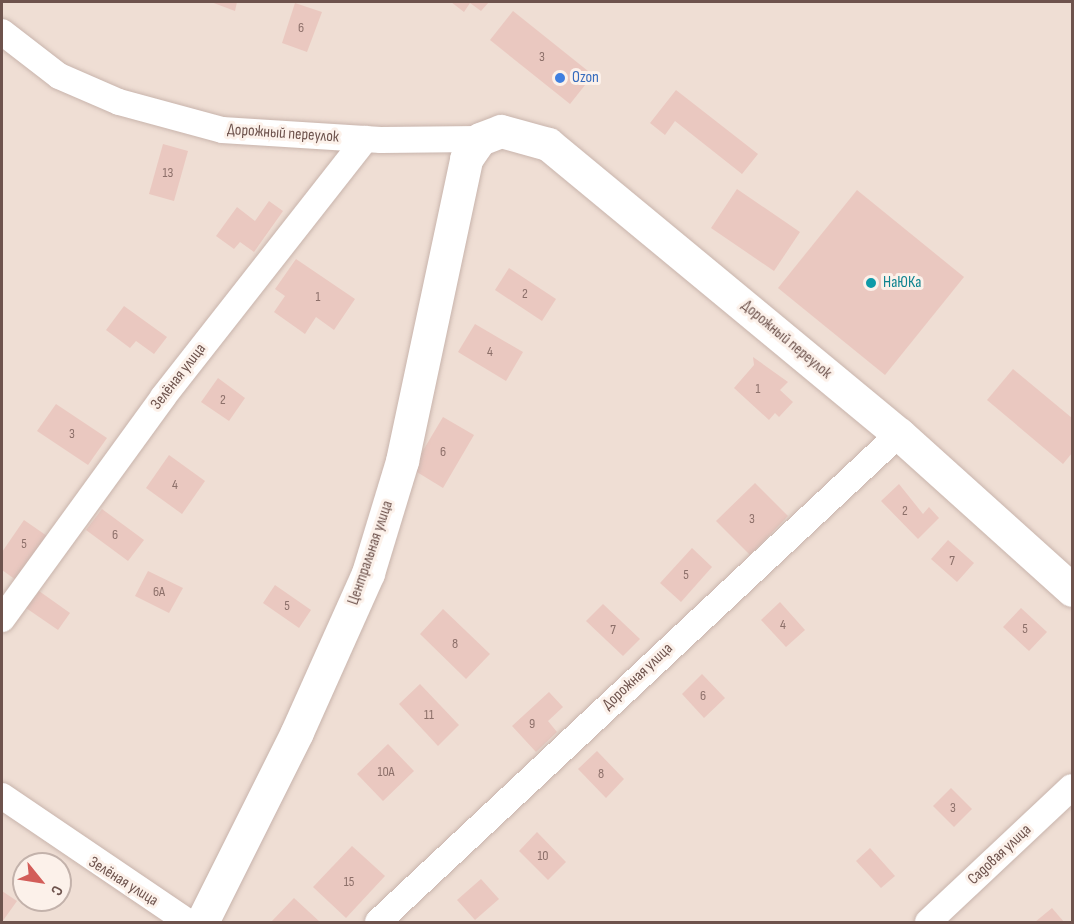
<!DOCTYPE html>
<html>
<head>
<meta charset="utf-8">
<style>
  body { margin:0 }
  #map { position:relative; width:1074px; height:924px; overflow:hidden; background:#f9ede4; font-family:"Sofia Sans Condensed",sans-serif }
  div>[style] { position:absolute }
  .residential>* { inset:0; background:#efded4 }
  .building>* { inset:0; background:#eac8c0 }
  .roads { filter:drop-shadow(0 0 2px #c8b4ac) drop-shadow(0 0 2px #c8b4ac) }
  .street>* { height:26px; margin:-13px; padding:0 13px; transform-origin:13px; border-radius:13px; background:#fff }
  .secondary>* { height:33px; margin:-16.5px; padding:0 16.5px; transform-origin:16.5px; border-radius:16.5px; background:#fff }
  .dots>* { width:16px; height:16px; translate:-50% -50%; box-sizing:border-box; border:3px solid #fcf1ea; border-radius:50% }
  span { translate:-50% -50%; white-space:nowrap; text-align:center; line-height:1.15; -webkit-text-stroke:6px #fcf1ea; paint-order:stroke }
  .number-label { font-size:14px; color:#8d706a }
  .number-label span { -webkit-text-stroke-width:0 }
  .shop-label { font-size:16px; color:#366cbe }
  .left { translate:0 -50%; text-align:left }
  .street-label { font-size:16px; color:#6e534d }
  .culture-label { font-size:16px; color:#0d838f }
  .frame { position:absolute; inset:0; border:3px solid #6e534d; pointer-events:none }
  .north { position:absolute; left:12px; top:852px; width:60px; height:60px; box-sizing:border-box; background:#fcf1ea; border:2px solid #c3b2ab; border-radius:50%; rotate:120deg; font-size:16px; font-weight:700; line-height:24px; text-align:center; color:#6e534d }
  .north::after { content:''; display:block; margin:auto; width:21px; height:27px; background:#d35d59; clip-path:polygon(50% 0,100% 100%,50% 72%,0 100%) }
</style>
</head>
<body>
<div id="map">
  <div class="residential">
    <i style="clip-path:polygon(evenodd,2px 2px,1072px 2px,1072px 922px,2px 922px,2px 2px,24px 864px,60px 864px,60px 900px,24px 900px,24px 864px)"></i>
  </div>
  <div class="building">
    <i style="clip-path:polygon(211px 2px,237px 2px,235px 11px)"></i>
    <i style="clip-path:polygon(451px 2px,489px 2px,481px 11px,470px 3px,464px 12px)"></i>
    <i style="clip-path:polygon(295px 3px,322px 12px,307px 52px,282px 43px)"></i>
    <i style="clip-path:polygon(513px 11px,593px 75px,570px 104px,490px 40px)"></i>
    <i style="clip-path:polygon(676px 90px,758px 154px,742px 174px,675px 121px,665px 135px,650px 123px)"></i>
    <i style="clip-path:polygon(163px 144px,188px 151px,174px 201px,149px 194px)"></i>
    <i style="clip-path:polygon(737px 189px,800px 232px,774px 271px,711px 228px)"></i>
    <i style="clip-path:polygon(857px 190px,964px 277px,885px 375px,778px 288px)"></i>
    <i style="clip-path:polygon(269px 201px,283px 211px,254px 252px,240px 242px,234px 249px,216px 236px,237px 207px,255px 221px)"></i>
    <i style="clip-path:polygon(296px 259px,355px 299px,334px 330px,316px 317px,305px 334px,274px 312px,285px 296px,275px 289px)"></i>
    <i style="clip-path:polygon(509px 268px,556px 299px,542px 321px,495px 290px)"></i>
    <i style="clip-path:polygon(124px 306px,167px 337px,154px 354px,136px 341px,130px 348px,106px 330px)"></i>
    <i style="clip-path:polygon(475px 324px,523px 352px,506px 381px,458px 352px)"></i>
    <i style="clip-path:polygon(753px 357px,788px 382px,780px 390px,793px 402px,779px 417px,775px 413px,769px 420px,734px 388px,754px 365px)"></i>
    <i style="clip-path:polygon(1013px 369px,1072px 418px,1072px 453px,1063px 464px,987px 400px)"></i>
    <i style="clip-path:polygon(218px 378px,245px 398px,229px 421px,201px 402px)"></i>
    <i style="clip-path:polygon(56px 404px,107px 438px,88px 465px,37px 431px)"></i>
    <i style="clip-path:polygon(443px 417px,474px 435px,443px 488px,412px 469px)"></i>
    <i style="clip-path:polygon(169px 455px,205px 481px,182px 514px,146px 488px)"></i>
    <i style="clip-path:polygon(755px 483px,788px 516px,750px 555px,716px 521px)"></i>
    <i style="clip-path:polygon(899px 484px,923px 514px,929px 507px,939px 518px,918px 539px,881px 501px)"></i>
    <i style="clip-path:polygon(102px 509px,144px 540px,128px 561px,86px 530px)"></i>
    <i style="clip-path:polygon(24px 520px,47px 536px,16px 580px,2px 570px,2px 552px)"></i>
    <i style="clip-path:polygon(948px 540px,974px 563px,957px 582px,931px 559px)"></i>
    <i style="clip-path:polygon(692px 548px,712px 567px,681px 602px,660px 583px)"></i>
    <i style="clip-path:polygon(148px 571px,183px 588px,169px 613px,135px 596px)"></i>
    <i style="clip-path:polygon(275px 585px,311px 610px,299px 628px,263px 603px)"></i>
    <i style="clip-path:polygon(39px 591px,70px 613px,58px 630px,26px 608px)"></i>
    <i style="clip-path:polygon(780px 602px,805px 630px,786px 647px,761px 620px)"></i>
    <i style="clip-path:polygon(603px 604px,640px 639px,623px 656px,586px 621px)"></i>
    <i style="clip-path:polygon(1021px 608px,1047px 632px,1029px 651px,1003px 627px)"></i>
    <i style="clip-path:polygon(443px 609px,490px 654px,466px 679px,420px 634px)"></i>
    <i style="clip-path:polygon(702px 674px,725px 698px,704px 718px,682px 694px)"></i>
    <i style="clip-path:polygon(420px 684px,459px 725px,438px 746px,399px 704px)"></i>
    <i style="clip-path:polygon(549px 692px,563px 707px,548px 721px,557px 732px,536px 752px,512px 726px)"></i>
    <i style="clip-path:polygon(388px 744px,414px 771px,383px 801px,357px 774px)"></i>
    <i style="clip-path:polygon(597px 751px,624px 779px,606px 798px,578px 769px)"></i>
    <i style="clip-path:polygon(951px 788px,972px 809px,954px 827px,933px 806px)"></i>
    <i style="clip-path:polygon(537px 832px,566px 862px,548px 880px,519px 851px)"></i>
    <i style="clip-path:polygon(352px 846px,385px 876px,346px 918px,313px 887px)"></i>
    <i style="clip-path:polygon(870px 848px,895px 876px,881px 888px,856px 861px)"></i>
    <i style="clip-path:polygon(481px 879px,499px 899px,475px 920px,457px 900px)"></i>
    <i style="clip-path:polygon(2px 891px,17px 901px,2px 922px)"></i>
    <i style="clip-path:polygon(294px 898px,320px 922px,271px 922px)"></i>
    <i style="clip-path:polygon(1052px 908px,1064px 922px,1035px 922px)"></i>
  </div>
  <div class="roads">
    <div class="street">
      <i style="left:2px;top:32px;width:72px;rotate:37.7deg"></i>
      <i style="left:59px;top:76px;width:65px;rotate:23.4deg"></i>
      <i style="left:119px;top:102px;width:107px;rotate:15.2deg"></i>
      <i style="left:222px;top:130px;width:159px;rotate:3.6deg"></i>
      <i style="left:381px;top:140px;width:99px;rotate:-0.6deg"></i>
      <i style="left:2px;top:619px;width:274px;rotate:-54deg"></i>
      <i style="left:163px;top:397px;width:328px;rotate:-51.9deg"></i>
      <i style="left:2px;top:796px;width:225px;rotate:34.1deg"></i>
      <i style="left:378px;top:922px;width:714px;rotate:-43.13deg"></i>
      <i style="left:928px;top:922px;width:197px;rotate:-43.2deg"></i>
    </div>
    <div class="secondary">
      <i style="left:202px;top:922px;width:212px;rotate:-63.4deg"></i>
      <i style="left:297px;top:732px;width:174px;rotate:-65.9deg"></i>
      <i style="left:368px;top:573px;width:117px;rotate:-73.1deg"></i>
      <i style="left:402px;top:461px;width:309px;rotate:-78deg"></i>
      <i style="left:466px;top:159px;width:24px;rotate:-55deg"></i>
      <i style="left:480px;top:139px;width:22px;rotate:-21deg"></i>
      <i style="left:501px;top:131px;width:49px;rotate:15.5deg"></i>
      <i style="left:548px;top:144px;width:455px;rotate:39.6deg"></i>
      <i style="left:899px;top:434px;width:233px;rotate:42deg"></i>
    </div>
  </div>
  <div class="dots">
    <i style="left:560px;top:78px;background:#3f7fe0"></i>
    <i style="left:871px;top:283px;background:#0f9aa8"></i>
  </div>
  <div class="number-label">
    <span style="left:301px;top:28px">6</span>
    <span style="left:542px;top:57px">3</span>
    <span style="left:168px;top:173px">13</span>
    <span style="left:525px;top:294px">2</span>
    <span style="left:318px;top:297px">1</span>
    <span style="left:490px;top:352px">4</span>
    <span style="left:758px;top:389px">1</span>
    <span style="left:223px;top:400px">2</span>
    <span style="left:72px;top:434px">3</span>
    <span style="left:443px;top:452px">6</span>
    <span style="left:175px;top:485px">4</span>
    <span style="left:905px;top:511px">2</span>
    <span style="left:752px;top:519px">3</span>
    <span style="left:115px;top:535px">6</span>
    <span style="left:24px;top:544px">5</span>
    <span style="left:952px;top:561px">7</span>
    <span style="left:686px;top:575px">5</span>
    <span style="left:159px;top:592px">6А</span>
    <span style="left:287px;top:606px">5</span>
    <span style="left:783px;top:625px">4</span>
    <span style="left:1025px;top:629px">5</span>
    <span style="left:613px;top:630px">7</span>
    <span style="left:455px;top:644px">8</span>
    <span style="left:703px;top:696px">6</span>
    <span style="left:429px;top:715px">11</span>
    <span style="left:532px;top:724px">9</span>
    <span style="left:386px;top:772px">10А</span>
    <span style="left:601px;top:774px">8</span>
    <span style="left:953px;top:808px">3</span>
    <span style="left:543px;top:856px">10</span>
    <span style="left:349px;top:882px">15</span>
  </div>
  <div class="shop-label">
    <span class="left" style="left:572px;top:78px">Ozon</span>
  </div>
  <div class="street-label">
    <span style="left:283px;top:134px;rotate:4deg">Дорожный переулок</span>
    <span style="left:786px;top:340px;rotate:40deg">Дорожный переулок</span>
    <span style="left:179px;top:377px;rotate:-52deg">Зелёная улица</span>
    <span style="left:371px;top:553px;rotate:-71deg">Центральная улица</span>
    <span style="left:638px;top:677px;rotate:-43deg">Дорожная улица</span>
    <span style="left:1000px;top:855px;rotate:-43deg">Садовая улица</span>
    <span style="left:123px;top:882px;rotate:32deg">Зелёная улица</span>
  </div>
  <div class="culture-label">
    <span class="left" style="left:883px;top:283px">НаЮКа</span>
  </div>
  <div class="frame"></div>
  <div class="north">С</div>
</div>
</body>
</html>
